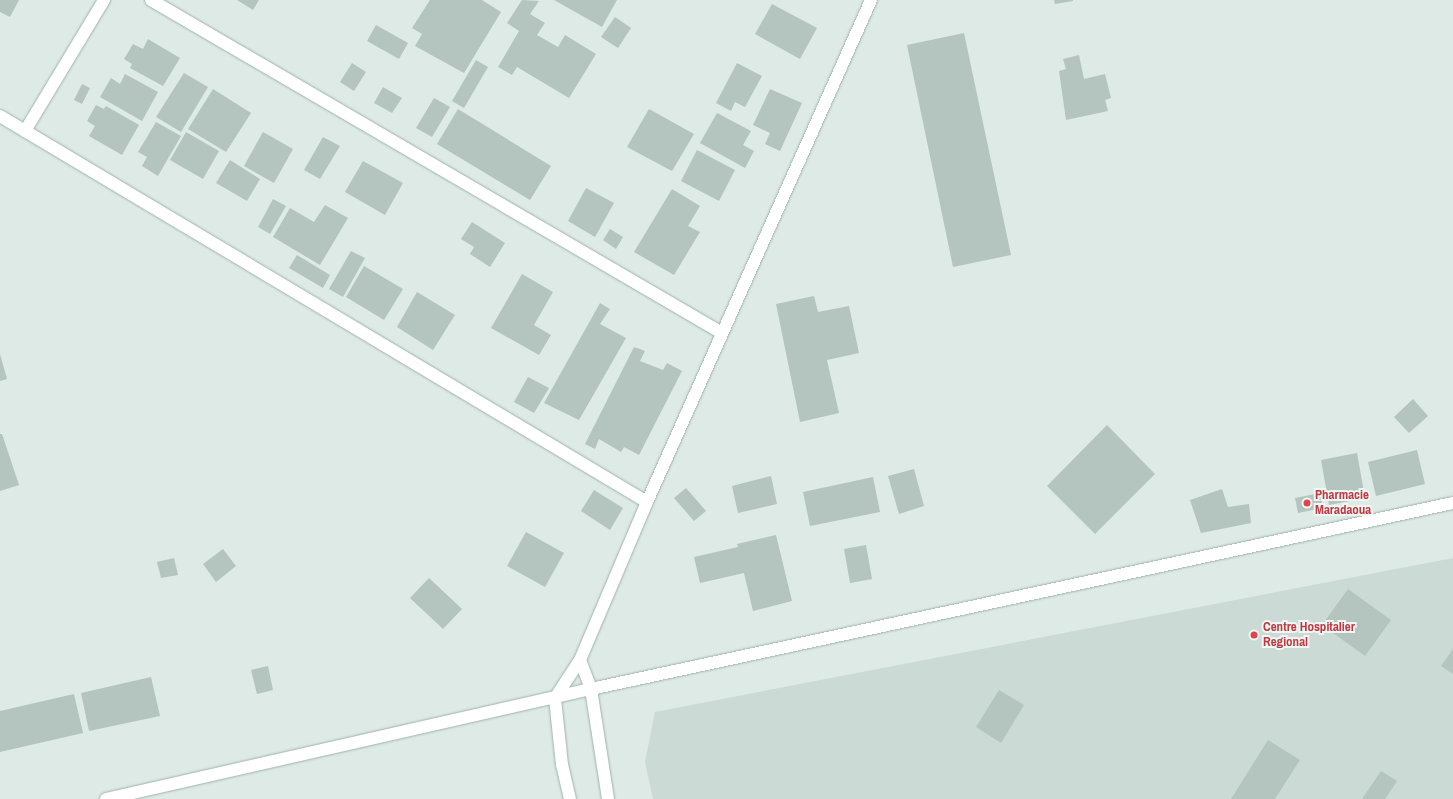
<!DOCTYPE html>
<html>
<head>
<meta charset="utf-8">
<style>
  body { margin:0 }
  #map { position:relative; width:1453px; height:799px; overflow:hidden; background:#ddeae5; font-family:"Archivo Narrow",sans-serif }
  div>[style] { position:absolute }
  .built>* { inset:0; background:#cbdad4 }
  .building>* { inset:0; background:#b3c5be }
  .roads { filter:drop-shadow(0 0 1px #a0b2ac) drop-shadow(0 0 1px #a0b2ac) }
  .street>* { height:12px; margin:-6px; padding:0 6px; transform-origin:6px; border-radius:6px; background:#fff }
  .secondary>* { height:12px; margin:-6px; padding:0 6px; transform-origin:6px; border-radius:6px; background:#fff }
  .dots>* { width:11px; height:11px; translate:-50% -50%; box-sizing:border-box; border:2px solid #eef7f3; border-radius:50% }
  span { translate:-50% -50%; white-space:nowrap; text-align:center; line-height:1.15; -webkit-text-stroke:4px #eef7f3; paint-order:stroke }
  .health-label { font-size:13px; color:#be3a42; font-weight:700 }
  .left { translate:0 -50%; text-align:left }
</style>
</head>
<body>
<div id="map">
  <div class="built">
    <i style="clip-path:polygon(1453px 558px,1453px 799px,653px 799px,645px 762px,655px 712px)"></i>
  </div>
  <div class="building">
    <i style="clip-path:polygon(0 0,19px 0,10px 17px,0 12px)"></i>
    <i style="clip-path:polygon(237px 0,259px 0,253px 10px)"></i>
    <i style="clip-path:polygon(430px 0,482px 0,501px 12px,464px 73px,415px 46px,422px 34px,412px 28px)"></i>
    <i style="clip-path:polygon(522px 0,539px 1px,530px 14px,545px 23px,537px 35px,558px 47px,565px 35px,596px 54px,569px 98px,517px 67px,512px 75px,498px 67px,519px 31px,507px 23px)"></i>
    <i style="clip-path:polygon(554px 0,617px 0,602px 27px)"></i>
    <i style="clip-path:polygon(1054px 0,1073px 0,1073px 1px,1055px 4px)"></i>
    <i style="clip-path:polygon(772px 4px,817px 28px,800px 59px,755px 34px)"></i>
    <i style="clip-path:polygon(615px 17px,631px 28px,618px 48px,601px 37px)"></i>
    <i style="clip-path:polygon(376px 25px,408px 43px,399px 59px,367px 41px)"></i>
    <i style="clip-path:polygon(964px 33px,1011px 255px,953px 267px,907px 45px)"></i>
    <i style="clip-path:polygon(148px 39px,180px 58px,163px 86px,130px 68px,132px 64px,124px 59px,133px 44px,143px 49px)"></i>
    <i style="clip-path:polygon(1079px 55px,1084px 79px,1105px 74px,1111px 98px,1105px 100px,1108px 111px,1066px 120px,1059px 71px,1066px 69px,1063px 59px)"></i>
    <i style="clip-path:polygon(476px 60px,488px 67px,464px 108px,452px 101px)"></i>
    <i style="clip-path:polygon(352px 63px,366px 72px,354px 91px,340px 82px)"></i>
    <i style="clip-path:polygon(737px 63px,762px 76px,745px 107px,735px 102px,731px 111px,716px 103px)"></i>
    <i style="clip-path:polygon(184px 73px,208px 87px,181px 132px,156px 117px)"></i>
    <i style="clip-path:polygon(125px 74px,158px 92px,142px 121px,100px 97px,111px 78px,120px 84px)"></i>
    <i style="clip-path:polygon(82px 84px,90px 88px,82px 104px,74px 100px)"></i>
    <i style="clip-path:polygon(383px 87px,402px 98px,392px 113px,374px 103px)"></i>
    <i style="clip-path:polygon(213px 89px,251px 113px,226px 152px,188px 129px)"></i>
    <i style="clip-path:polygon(770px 89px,802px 103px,780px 151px,765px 144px,770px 133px,753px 125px)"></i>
    <i style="clip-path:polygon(434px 98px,450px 107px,432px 137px,416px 128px)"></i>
    <i style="clip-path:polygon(96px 105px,104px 109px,106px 106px,139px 125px,122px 155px,89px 136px,95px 126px,87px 121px)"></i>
    <i style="clip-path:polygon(458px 109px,551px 166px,530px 200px,437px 144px)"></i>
    <i style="clip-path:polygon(649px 109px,694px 134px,672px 171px,627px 147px)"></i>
    <i style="clip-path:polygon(717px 113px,751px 131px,743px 145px,754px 151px,745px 168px,700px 143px)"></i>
    <i style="clip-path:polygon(156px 122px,181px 136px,158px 176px,142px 166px,147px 157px,138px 152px)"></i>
    <i style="clip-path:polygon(186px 132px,219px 151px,203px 179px,170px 160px)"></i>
    <i style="clip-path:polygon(263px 132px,293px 149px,274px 183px,244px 166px)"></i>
    <i style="clip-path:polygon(323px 137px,340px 146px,320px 179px,304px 170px)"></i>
    <i style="clip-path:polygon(697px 150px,735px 170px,719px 201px,681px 181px)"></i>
    <i style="clip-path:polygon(230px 160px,260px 179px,247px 201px,216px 183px)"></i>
    <i style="clip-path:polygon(363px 161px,403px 183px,385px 215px,345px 192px)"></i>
    <i style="clip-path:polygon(586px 188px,614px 203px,595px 237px,568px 221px)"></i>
    <i style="clip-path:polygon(672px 189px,700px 206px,688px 226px,700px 232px,674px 275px,634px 252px)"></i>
    <i style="clip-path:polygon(273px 199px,286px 206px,270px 234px,258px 227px)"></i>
    <i style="clip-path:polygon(325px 205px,348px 218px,320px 265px,273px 237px,290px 208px,314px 222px)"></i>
    <i style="clip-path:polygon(472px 222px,505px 243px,490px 267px,470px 254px,474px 247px,461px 239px)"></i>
    <i style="clip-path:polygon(610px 229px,623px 237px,616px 249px,603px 240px)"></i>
    <i style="clip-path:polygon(351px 251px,365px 258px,343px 297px,329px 289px)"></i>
    <i style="clip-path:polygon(297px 255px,330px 275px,323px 288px,289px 268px)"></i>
    <i style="clip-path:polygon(364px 266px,403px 289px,384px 320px,346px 297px)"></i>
    <i style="clip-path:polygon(522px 274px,553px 292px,534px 325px,551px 335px,539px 355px,491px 328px)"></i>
    <i style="clip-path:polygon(417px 292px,455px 315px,433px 350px,397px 327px)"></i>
    <i style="clip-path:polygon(814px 296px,818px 312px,849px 306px,859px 353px,827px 360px,839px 413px,800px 422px,776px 304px)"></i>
    <i style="clip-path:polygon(600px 303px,610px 309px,600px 324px,626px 338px,579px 420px,544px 403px)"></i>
    <i style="clip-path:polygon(634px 347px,645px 351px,640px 361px,663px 370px,667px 363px,682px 371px,639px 455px,624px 447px,621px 452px,599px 439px,595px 449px,585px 444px)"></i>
    <i style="clip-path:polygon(0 354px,7px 379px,0 381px)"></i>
    <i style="clip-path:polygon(528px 377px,549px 388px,534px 413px,514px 402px)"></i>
    <i style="clip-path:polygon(1413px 399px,1428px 416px,1409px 433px,1394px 417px)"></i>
    <i style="clip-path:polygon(1107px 425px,1155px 474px,1095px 534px,1047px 486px)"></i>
    <i style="clip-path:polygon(0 434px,2px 434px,19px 485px,0 491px)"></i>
    <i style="clip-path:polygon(1417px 450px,1425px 484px,1376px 496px,1368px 462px)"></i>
    <i style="clip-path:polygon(1357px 453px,1365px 498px,1329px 505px,1321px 460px)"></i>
    <i style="clip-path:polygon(914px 469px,924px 506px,899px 514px,888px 476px)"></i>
    <i style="clip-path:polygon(771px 476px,777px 504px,738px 513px,732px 486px)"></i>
    <i style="clip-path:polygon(873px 477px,880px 512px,810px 526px,803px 492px)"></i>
    <i style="clip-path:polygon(686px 488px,706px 511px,694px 521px,674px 498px)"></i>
    <i style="clip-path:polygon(1222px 489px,1228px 507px,1249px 504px,1251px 523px,1201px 533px,1190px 500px)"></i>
    <i style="clip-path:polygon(594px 490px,623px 508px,610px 530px,581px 511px)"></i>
    <i style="clip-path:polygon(1320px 493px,1323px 508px,1298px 513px,1295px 498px)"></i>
    <i style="clip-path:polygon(526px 532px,564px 553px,545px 587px,507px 566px)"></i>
    <i style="clip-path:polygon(776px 535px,792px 601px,753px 611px,744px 573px,700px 583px,694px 557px,738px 547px,737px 544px)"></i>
    <i style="clip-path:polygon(866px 545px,872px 579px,850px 583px,844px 549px)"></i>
    <i style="clip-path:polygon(223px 549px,236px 566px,216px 582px,203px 564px)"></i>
    <i style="clip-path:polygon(174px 558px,178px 575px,161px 578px,157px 562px)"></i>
    <i style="clip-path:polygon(429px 578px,462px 609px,443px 629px,410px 598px)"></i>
    <i style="clip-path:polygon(1348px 589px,1391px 620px,1365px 656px,1322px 625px)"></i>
    <i style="clip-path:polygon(1453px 649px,1453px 674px,1441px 666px)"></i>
    <i style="clip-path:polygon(268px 666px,273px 690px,257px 694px,251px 670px)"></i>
    <i style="clip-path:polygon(151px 677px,160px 716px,89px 731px,81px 693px)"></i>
    <i style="clip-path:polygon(999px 690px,1024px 705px,1001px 743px,976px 727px)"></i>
    <i style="clip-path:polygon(74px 694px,83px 733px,0 752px,0 711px)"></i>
    <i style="clip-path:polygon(1268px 740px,1300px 760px,1275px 799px,1231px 799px)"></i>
    <i style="clip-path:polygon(1381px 771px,1397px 781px,1385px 799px,1362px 799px)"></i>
  </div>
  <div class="roads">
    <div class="street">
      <i style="left:151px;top:0;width:661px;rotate:30.25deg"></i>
      <i style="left:0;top:116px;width:753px;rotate:30.82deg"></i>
      <i style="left:25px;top:131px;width:153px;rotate:-58.9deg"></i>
      <i style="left:580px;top:660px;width:31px;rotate:69deg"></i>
      <i style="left:591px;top:689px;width:111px;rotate:81.2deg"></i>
      <i style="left:570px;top:799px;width:35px;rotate:-103deg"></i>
      <i style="left:562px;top:765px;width:67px;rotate:-96deg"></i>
      <i style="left:555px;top:698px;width:45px;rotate:-56.7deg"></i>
      <i style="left:580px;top:660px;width:172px;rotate:-67deg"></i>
      <i style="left:647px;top:502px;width:550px;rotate:-65.95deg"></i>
    </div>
    <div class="secondary">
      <i style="left:106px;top:799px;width:497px;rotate:-12.8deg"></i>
      <i style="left:591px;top:689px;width:882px;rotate:-12.18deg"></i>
    </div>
  </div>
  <div class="dots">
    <i style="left:1307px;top:503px;background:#e0444e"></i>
    <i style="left:1254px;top:635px;background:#e0444e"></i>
  </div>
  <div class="health-label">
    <span class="left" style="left:1315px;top:503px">Pharmacie<br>Maradaoua</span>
    <span class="left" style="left:1263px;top:635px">Centre Hospitalier<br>Regional</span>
  </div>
</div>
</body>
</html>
